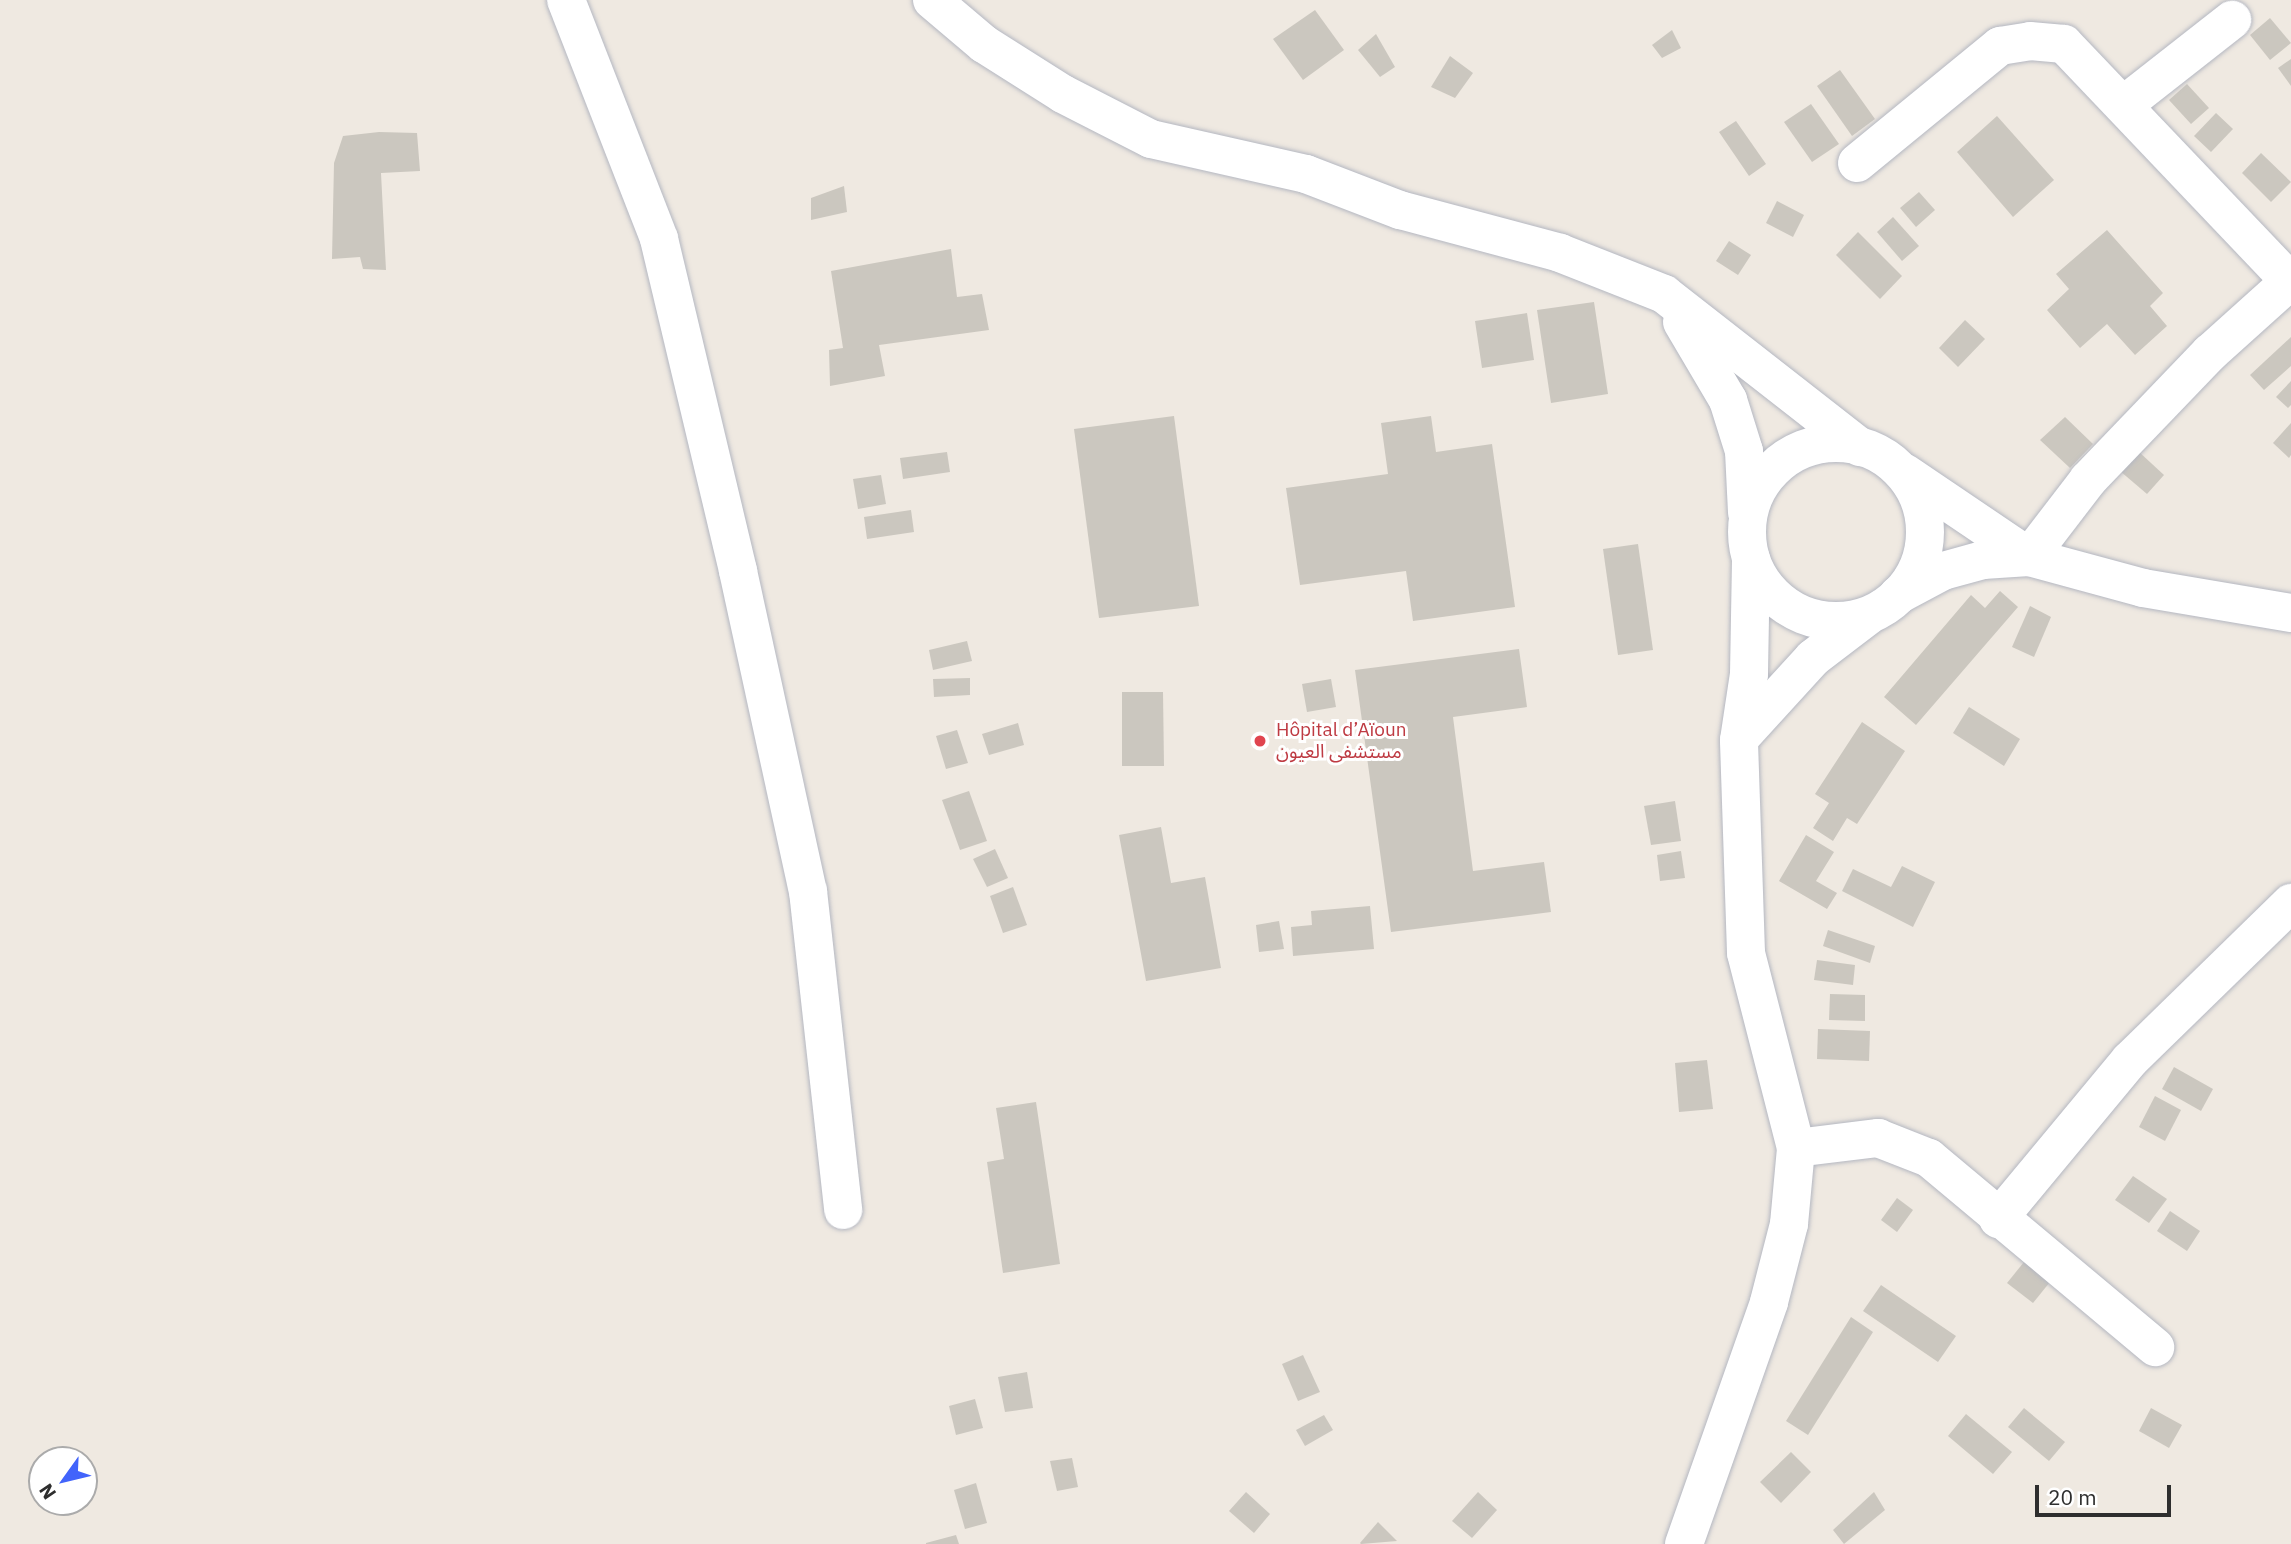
<!DOCTYPE html>
<html>
<head>
<meta charset="utf-8">
<style>
  body { margin:0 }
  #map { position:relative; width:2291px; height:1544px; overflow:hidden; background:#efe9e1; font-family:"IBM Plex Sans","Noto Sans Arabic",sans-serif }
  div>[style] { position:absolute }
  .building>* { inset:0; background:#cbc7bf }
  .roads { filter:drop-shadow(0 0 2px #b4b7c1) drop-shadow(0 0 2px #b4b7c1) }
  .minor>* { height:38px; margin:-19px; padding:0 19px; transform-origin:19px; border-radius:19px; background:#fff }
  .minor>.ring { margin:-19px; padding:0; box-sizing:content-box; background:none; border:38px solid #fff; border-radius:50% }
  .dots>* { width:19px; height:19px; translate:-50% -50%; box-sizing:border-box; border:4px solid #fff; border-radius:50% }
  span { translate:-50% -50%; white-space:nowrap; text-align:center; line-height:1.15; -webkit-text-stroke:6px #fff; paint-order:stroke }
  .health-label { font-size:19px; color:#be3a42 }
  .left { translate:0 -50%; text-align:left }
  .north { position:absolute; left:28px; top:1446px; width:70px; height:70px; box-sizing:border-box; background:#fff; border:2px solid #ababab; border-radius:50%; rotate:236deg; font-size:19px; font-weight:700; line-height:28px; text-align:center; color:#2e2e2e }
  .north::after { content:''; display:block; margin:auto; width:24px; height:32px; background:#4264fb; clip-path:polygon(50% 0,100% 100%,50% 72%,0 100%) }
  .scale { position:absolute; left:2035px; top:1485px; width:136px; height:32px; box-sizing:border-box; border:4px solid #2e2e2e; border-top:0; padding-left:9px; font-size:21px; line-height:24px; white-space:nowrap; color:#2e2e2e; -webkit-text-stroke:5px #fff; paint-order:stroke }
</style>
</head>
<body>
<div id="map">
  <div class="building">
    <i style="clip-path:polygon(1315px 10px,1344px 50px,1303px 80px,1273px 39px)"></i>
    <i style="clip-path:polygon(2270px 18px,2291px 43px,2270px 60px,2250px 35px)"></i>
    <i style="clip-path:polygon(1672px 30px,1681px 48px,1662px 58px,1652px 45px)"></i>
    <i style="clip-path:polygon(1376px 34px,1395px 67px,1380px 77px,1358px 50px)"></i>
    <i style="clip-path:polygon(1450px 56px,1473px 73px,1455px 98px,1431px 87px)"></i>
    <i style="clip-path:polygon(2291px 59px,2291px 86px,2278px 68px)"></i>
    <i style="clip-path:polygon(1840px 70px,1875px 119px,1852px 136px,1817px 86px)"></i>
    <i style="clip-path:polygon(2187px 84px,2209px 108px,2191px 124px,2169px 100px)"></i>
    <i style="clip-path:polygon(1811px 104px,1839px 144px,1812px 162px,1784px 122px)"></i>
    <i style="clip-path:polygon(2216px 113px,2233px 129px,2211px 152px,2194px 136px)"></i>
    <i style="clip-path:polygon(1997px 116px,2054px 180px,2013px 217px,1957px 152px)"></i>
    <i style="clip-path:polygon(1736px 121px,1766px 164px,1749px 176px,1719px 132px)"></i>
    <i style="clip-path:polygon(379px 132px,417px 133px,420px 171px,381px 173px,386px 270px,363px 269px,360px 257px,332px 259px,334px 163px,343px 136px)"></i>
    <i style="clip-path:polygon(2261px 153px,2291px 182px,2271px 202px,2242px 173px)"></i>
    <i style="clip-path:polygon(844px 186px,847px 212px,811px 220px,811px 198px)"></i>
    <i style="clip-path:polygon(1919px 192px,1935px 210px,1916px 227px,1900px 208px)"></i>
    <i style="clip-path:polygon(1777px 201px,1804px 215px,1793px 237px,1766px 223px)"></i>
    <i style="clip-path:polygon(1893px 217px,1919px 246px,1902px 261px,1877px 232px)"></i>
    <i style="clip-path:polygon(2107px 230px,2163px 293px,2150px 306px,2167px 326px,2135px 355px,2107px 324px,2080px 348px,2047px 310px,2069px 289px,2056px 274px)"></i>
    <i style="clip-path:polygon(1858px 232px,1902px 276px,1880px 299px,1836px 255px)"></i>
    <i style="clip-path:polygon(1729px 241px,1751px 255px,1738px 275px,1716px 261px)"></i>
    <i style="clip-path:polygon(951px 249px,957px 297px,982px 294px,989px 330px,879px 345px,885px 376px,830px 386px,829px 350px,843px 348px,831px 271px)"></i>
    <i style="clip-path:polygon(1594px 302px,1608px 394px,1551px 403px,1537px 310px)"></i>
    <i style="clip-path:polygon(1527px 313px,1534px 360px,1482px 368px,1475px 321px)"></i>
    <i style="clip-path:polygon(1965px 320px,1985px 339px,1958px 367px,1939px 348px)"></i>
    <i style="clip-path:polygon(2291px 337px,2291px 366px,2264px 390px,2250px 375px)"></i>
    <i style="clip-path:polygon(2291px 381px,2291px 405px,2288px 408px,2276px 397px)"></i>
    <i style="clip-path:polygon(1174px 416px,1199px 606px,1099px 618px,1074px 429px)"></i>
    <i style="clip-path:polygon(1431px 416px,1436px 452px,1492px 444px,1515px 607px,1413px 621px,1406px 571px,1300px 585px,1286px 488px,1388px 474px,1381px 423px)"></i>
    <i style="clip-path:polygon(2065px 417px,2093px 444px,2070px 468px,2040px 440px)"></i>
    <i style="clip-path:polygon(2291px 423px,2291px 455px,2289px 458px,2273px 443px)"></i>
    <i style="clip-path:polygon(2138px 451px,2164px 475px,2147px 494px,2120px 471px)"></i>
    <i style="clip-path:polygon(947px 452px,950px 472px,903px 479px,900px 458px)"></i>
    <i style="clip-path:polygon(881px 475px,886px 504px,858px 509px,853px 479px)"></i>
    <i style="clip-path:polygon(911px 510px,914px 532px,867px 539px,864px 517px)"></i>
    <i style="clip-path:polygon(1638px 544px,1653px 650px,1618px 655px,1603px 549px)"></i>
    <i style="clip-path:polygon(2000px 591px,2018px 607px,1916px 725px,1884px 697px,1971px 595px,1985px 608px)"></i>
    <i style="clip-path:polygon(2030px 606px,2051px 617px,2034px 657px,2012px 647px)"></i>
    <i style="clip-path:polygon(967px 641px,972px 661px,933px 670px,929px 650px)"></i>
    <i style="clip-path:polygon(1519px 649px,1527px 707px,1453px 717px,1473px 871px,1544px 862px,1551px 912px,1391px 932px,1355px 670px)"></i>
    <i style="clip-path:polygon(970px 678px,970px 695px,934px 697px,933px 679px)"></i>
    <i style="clip-path:polygon(1331px 679px,1336px 707px,1307px 712px,1302px 684px)"></i>
    <i style="clip-path:polygon(1122px 692px,1163px 692px,1164px 766px,1122px 766px)"></i>
    <i style="clip-path:polygon(1969px 707px,2020px 739px,2004px 766px,1953px 733px)"></i>
    <i style="clip-path:polygon(1862px 722px,1905px 751px,1857px 824px,1847px 818px,1833px 841px,1813px 828px,1829px 803px,1815px 794px)"></i>
    <i style="clip-path:polygon(1018px 723px,1024px 745px,989px 755px,982px 734px)"></i>
    <i style="clip-path:polygon(957px 730px,968px 763px,946px 769px,936px 736px)"></i>
    <i style="clip-path:polygon(969px 791px,987px 841px,960px 850px,942px 800px)"></i>
    <i style="clip-path:polygon(1675px 801px,1681px 841px,1651px 845px,1644px 806px)"></i>
    <i style="clip-path:polygon(1161px 827px,1171px 883px,1205px 877px,1221px 968px,1146px 981px,1119px 835px)"></i>
    <i style="clip-path:polygon(1806px 835px,1834px 852px,1816px 881px,1837px 893px,1827px 909px,1779px 881px)"></i>
    <i style="clip-path:polygon(995px 849px,1008px 878px,987px 887px,973px 859px)"></i>
    <i style="clip-path:polygon(1681px 851px,1685px 878px,1660px 881px,1657px 855px)"></i>
    <i style="clip-path:polygon(1902px 866px,1935px 882px,1913px 927px,1842px 891px,1853px 869px,1891px 887px)"></i>
    <i style="clip-path:polygon(1013px 887px,1027px 925px,1003px 933px,990px 896px)"></i>
    <i style="clip-path:polygon(1370px 906px,1374px 949px,1293px 956px,1291px 927px,1312px 925px,1311px 911px)"></i>
    <i style="clip-path:polygon(1279px 921px,1284px 949px,1259px 952px,1256px 925px)"></i>
    <i style="clip-path:polygon(1828px 930px,1875px 946px,1870px 963px,1823px 946px)"></i>
    <i style="clip-path:polygon(1817px 960px,1855px 965px,1853px 985px,1814px 980px)"></i>
    <i style="clip-path:polygon(1830px 994px,1865px 995px,1865px 1021px,1829px 1020px)"></i>
    <i style="clip-path:polygon(1818px 1029px,1870px 1031px,1869px 1061px,1817px 1059px)"></i>
    <i style="clip-path:polygon(1707px 1060px,1713px 1109px,1679px 1112px,1675px 1063px)"></i>
    <i style="clip-path:polygon(2174px 1067px,2213px 1089px,2201px 1111px,2162px 1089px)"></i>
    <i style="clip-path:polygon(2155px 1096px,2181px 1110px,2165px 1141px,2139px 1127px)"></i>
    <i style="clip-path:polygon(1036px 1102px,1060px 1264px,1003px 1273px,987px 1162px,1004px 1159px,996px 1108px)"></i>
    <i style="clip-path:polygon(2133px 1176px,2167px 1199px,2149px 1223px,2115px 1200px)"></i>
    <i style="clip-path:polygon(1897px 1198px,1913px 1210px,1897px 1232px,1881px 1220px)"></i>
    <i style="clip-path:polygon(2170px 1211px,2200px 1231px,2187px 1251px,2157px 1231px)"></i>
    <i style="clip-path:polygon(2024px 1262px,2050px 1282px,2033px 1303px,2007px 1283px)"></i>
    <i style="clip-path:polygon(1881px 1285px,1956px 1336px,1938px 1362px,1863px 1311px)"></i>
    <i style="clip-path:polygon(1851px 1317px,1873px 1332px,1808px 1435px,1786px 1421px)"></i>
    <i style="clip-path:polygon(1303px 1355px,1320px 1392px,1298px 1401px,1282px 1364px)"></i>
    <i style="clip-path:polygon(1027px 1372px,1033px 1408px,1005px 1412px,998px 1377px)"></i>
    <i style="clip-path:polygon(975px 1399px,983px 1428px,956px 1435px,949px 1406px)"></i>
    <i style="clip-path:polygon(2024px 1408px,2065px 1442px,2049px 1461px,2008px 1427px)"></i>
    <i style="clip-path:polygon(2151px 1408px,2182px 1425px,2169px 1448px,2139px 1431px)"></i>
    <i style="clip-path:polygon(1966px 1414px,2012px 1452px,1993px 1474px,1948px 1436px)"></i>
    <i style="clip-path:polygon(1324px 1415px,1333px 1430px,1305px 1446px,1296px 1430px)"></i>
    <i style="clip-path:polygon(1791px 1452px,1811px 1472px,1781px 1503px,1760px 1482px)"></i>
    <i style="clip-path:polygon(1072px 1458px,1078px 1487px,1057px 1491px,1050px 1461px)"></i>
    <i style="clip-path:polygon(976px 1483px,987px 1523px,965px 1529px,954px 1490px)"></i>
    <i style="clip-path:polygon(1246px 1492px,1270px 1514px,1254px 1533px,1229px 1511px)"></i>
    <i style="clip-path:polygon(1478px 1492px,1497px 1510px,1472px 1538px,1452px 1521px)"></i>
    <i style="clip-path:polygon(1874px 1492px,1885px 1510px,1844px 1544px,1833px 1530px)"></i>
    <i style="clip-path:polygon(1378px 1522px,1397px 1541px,1361px 1544px,1360px 1543px)"></i>
    <i style="clip-path:polygon(956px 1535px,959px 1544px,926px 1544px,926px 1543px)"></i>
  </div>
  <div class="roads">
    <div class="minor">
      <i style="left:566px;top:0;width:256px;rotate:68.7deg"></i>
      <i style="left:659px;top:239px;width:341px;rotate:76.6deg"></i>
      <i style="left:738px;top:571px;width:328px;rotate:77.7deg"></i>
      <i style="left:808px;top:891px;width:321px;rotate:83.7deg"></i>
      <i style="left:932px;top:0;width:68px;rotate:40.2deg"></i>
      <i style="left:984px;top:44px;width:93px;rotate:32.3deg"></i>
      <i style="left:1063px;top:94px;width:99px;rotate:27.1deg"></i>
      <i style="left:1151px;top:139px;width:159px;rotate:12.7deg"></i>
      <i style="left:1306px;top:174px;width:101px;rotate:21deg"></i>
      <i style="left:1400px;top:210px;width:166px;rotate:15deg"></i>
      <i style="left:1560px;top:253px;width:112px;rotate:21.5deg"></i>
      <i style="left:1664px;top:294px;width:249px;rotate:38deg"></i>
      <i style="left:2126px;top:103px;width:135px;rotate:-38.1deg"></i>
      <i style="left:1857px;top:163px;width:185px;rotate:-39.3deg"></i>
      <i style="left:2000px;top:46px;width:30px;rotate:-9deg"></i>
      <i style="left:2030px;top:41px;width:34px;rotate:5deg"></i>
      <i style="left:2064px;top:44px;width:327px;rotate:46.4deg"></i>
      <i style="left:1682px;top:322px;width:91px;rotate:59.5deg"></i>
      <i style="left:1728px;top:400px;width:53px;rotate:72.6deg"></i>
      <i style="left:1744px;top:451px;width:62px;rotate:87.2deg"></i>
      <i class="ring" style="left:1747px;top:443px;width:140px;height:140px"></i>
      <i style="left:1905px;top:473px;width:150px;rotate:34.1deg"></i>
      <i style="left:2029px;top:557px;width:118px;rotate:15.2deg"></i>
      <i style="left:2143px;top:588px;width:150px;rotate:9.6deg"></i>
      <i style="left:1898px;top:595px;width:51px;rotate:-28.1deg"></i>
      <i style="left:1943px;top:571px;width:41px;rotate:-15.4deg"></i>
      <i style="left:1983px;top:560px;width:46px;rotate:-3.7deg"></i>
      <i style="left:2029px;top:557px;width:97px;rotate:-52.5deg"></i>
      <i style="left:2088px;top:480px;width:176px;rotate:-46.2deg"></i>
      <i style="left:2210px;top:353px;width:109px;rotate:-42deg"></i>
      <i style="left:1740px;top:738px;width:108px;rotate:-47.6deg"></i>
      <i style="left:1813px;top:658px;width:69px;rotate:-37.4deg"></i>
      <i style="left:1796px;top:1148px;width:83px;rotate:-7deg"></i>
      <i style="left:1878px;top:1138px;width:55px;rotate:21.4deg"></i>
      <i style="left:1929px;top:1158px;width:295px;rotate:39.9deg"></i>
      <i style="left:1998px;top:1219px;width:207px;rotate:-50.3deg"></i>
      <i style="left:2130px;top:1060px;width:225px;rotate:-44.3deg"></i>
      <i style="left:1684px;top:1544px;width:256px;rotate:-70.6deg"></i>
      <i style="left:1769px;top:1302px;width:81px;rotate:-75.6deg"></i>
      <i style="left:1789px;top:1224px;width:76px;rotate:-84.7deg"></i>
      <i style="left:1796px;top:1148px;width:201px;rotate:-104.4deg"></i>
      <i style="left:1746px;top:953px;width:213px;rotate:-91.9deg"></i>
      <i style="left:1739px;top:740px;width:67px;rotate:-81.4deg"></i>
      <i style="left:1749px;top:674px;width:115px;rotate:-89deg"></i>
    </div>
  </div>
  <div class="dots">
    <i style="left:1260px;top:741px;background:#e0444e"></i>
  </div>
  <div class="health-label">
    <span class="left" style="left:1276px;top:741px">Hôpital d’Aïoun<br>مستشفى العيون</span>
  </div>
  <div class="north">N</div>
  <div class="scale">20 m</div>
</div>
</body>
</html>
